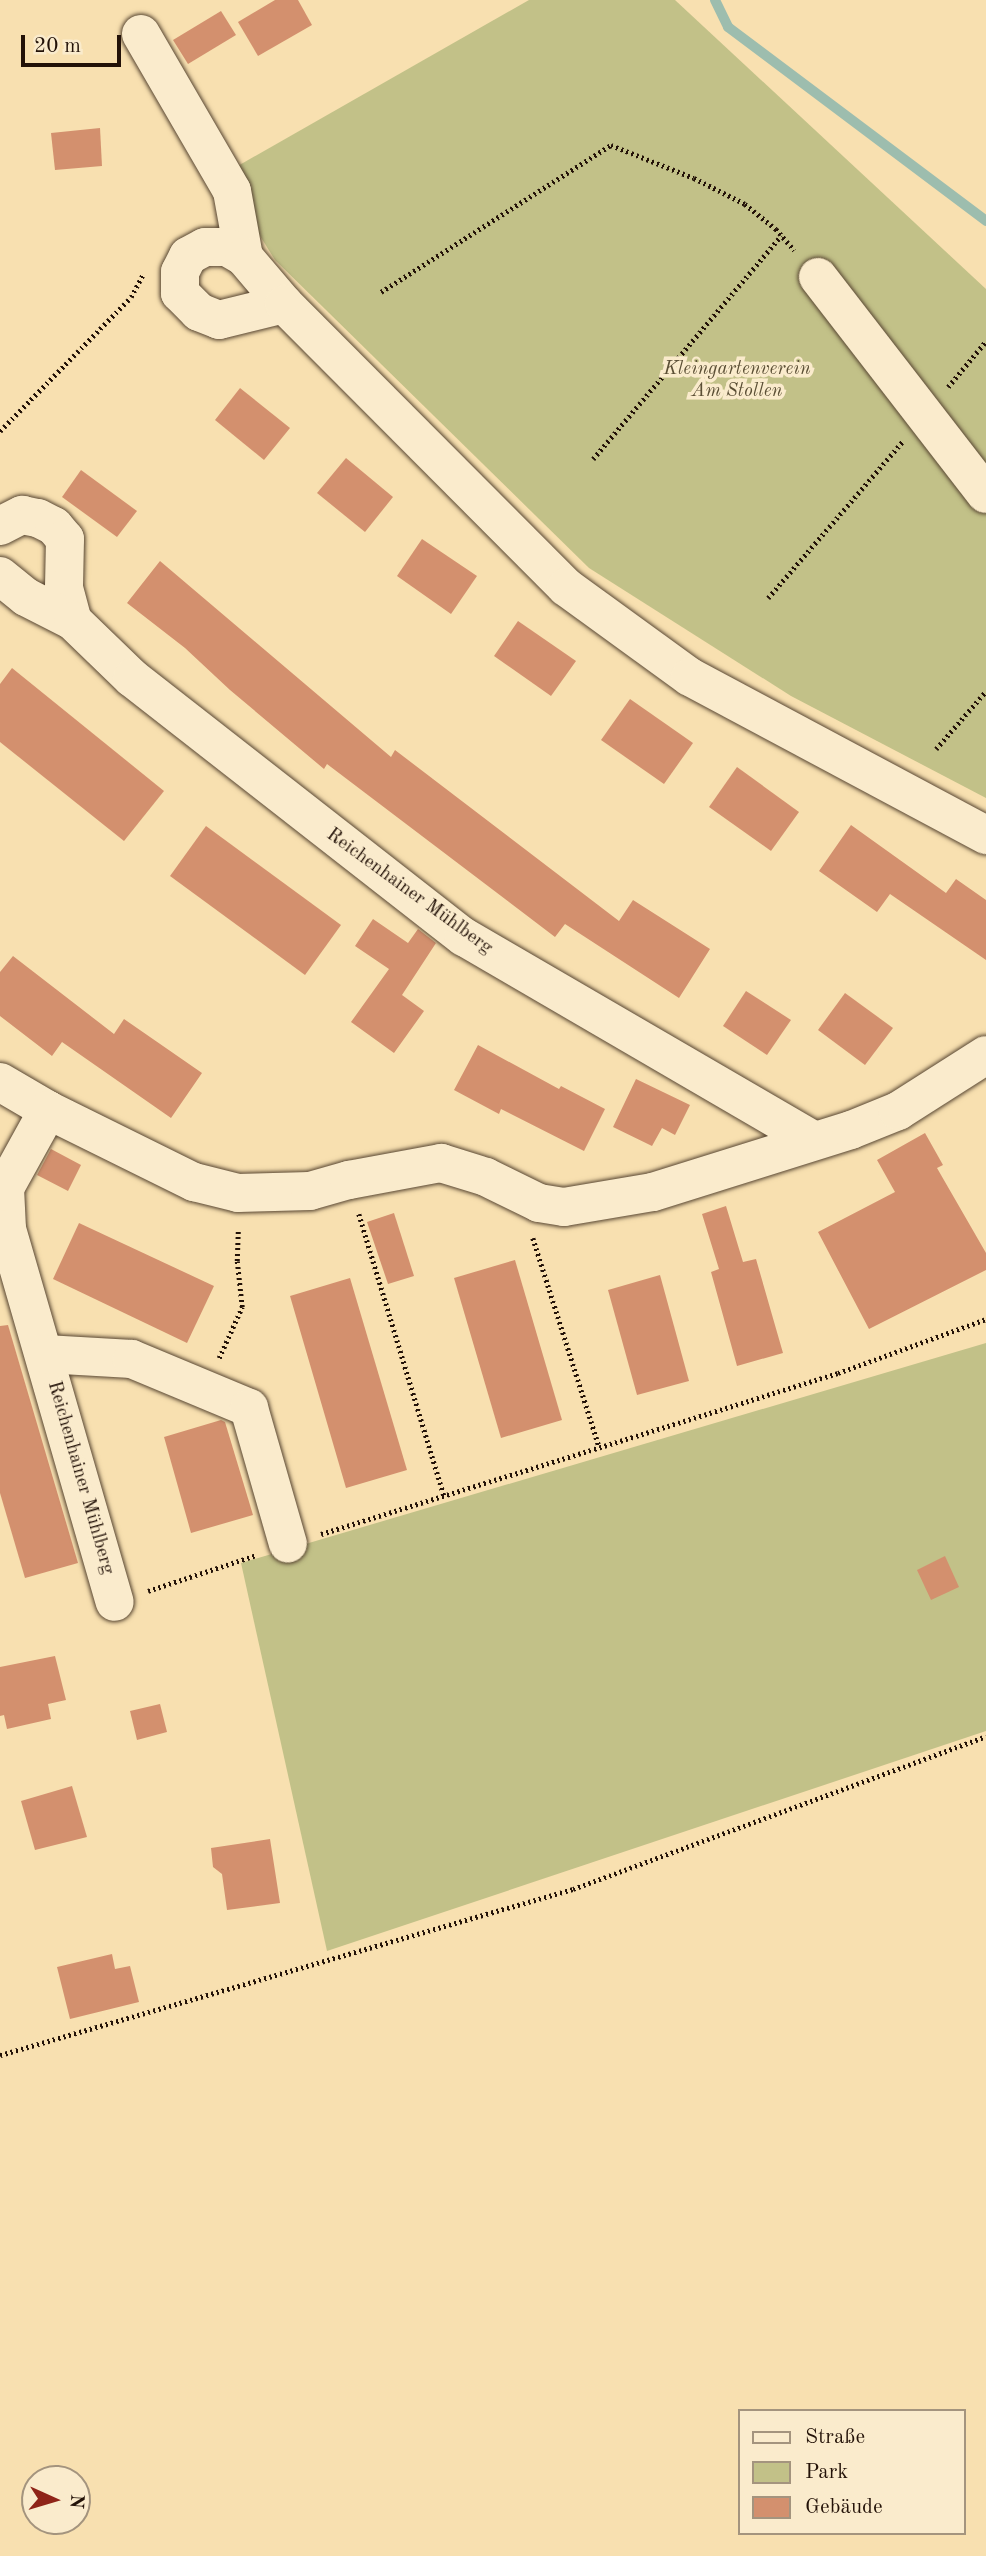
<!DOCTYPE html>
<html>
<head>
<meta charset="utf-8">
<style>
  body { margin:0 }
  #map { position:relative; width:986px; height:2556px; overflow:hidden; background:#f8e0b0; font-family:"Old Standard TT",serif }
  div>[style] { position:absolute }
  .green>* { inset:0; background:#c2c188 }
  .stream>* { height:10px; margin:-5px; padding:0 5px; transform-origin:5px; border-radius:5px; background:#9dbdae }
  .building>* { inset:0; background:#d3906e }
  .path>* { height:4.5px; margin-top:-2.25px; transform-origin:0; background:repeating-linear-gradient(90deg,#231208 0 2px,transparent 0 5.5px) }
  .roads { filter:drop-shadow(0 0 2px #584632) drop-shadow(0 0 2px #584632) }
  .minor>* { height:38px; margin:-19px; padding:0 19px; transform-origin:19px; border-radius:19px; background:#faebcc }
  span { translate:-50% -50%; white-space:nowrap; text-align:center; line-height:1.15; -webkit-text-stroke:7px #faebcc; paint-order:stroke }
  .park-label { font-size:19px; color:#5b4f35; font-style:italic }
  .street-label { font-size:19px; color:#231208 }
  .legend { position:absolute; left:738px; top:2409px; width:228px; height:126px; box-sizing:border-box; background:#faebcc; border:2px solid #a4947e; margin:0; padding:9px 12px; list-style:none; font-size:21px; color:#231208 }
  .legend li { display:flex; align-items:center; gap:14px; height:35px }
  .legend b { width:35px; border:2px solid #a4947e }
  .north { position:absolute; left:21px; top:2465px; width:70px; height:70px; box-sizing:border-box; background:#faebcc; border:2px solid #a4947e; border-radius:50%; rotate:94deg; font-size:19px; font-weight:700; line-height:28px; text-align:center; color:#231208 }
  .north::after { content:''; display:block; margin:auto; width:24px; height:32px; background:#8f2418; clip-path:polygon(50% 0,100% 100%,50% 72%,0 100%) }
  .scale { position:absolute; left:21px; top:35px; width:100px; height:32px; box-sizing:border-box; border:4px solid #231208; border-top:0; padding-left:9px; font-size:21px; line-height:24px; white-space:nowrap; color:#231208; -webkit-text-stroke:5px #faebcc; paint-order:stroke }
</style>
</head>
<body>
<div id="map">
  <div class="green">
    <i style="clip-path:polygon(529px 0,675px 0,986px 289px,986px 798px,791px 696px,589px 568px,275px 260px,222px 175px)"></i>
    <i style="clip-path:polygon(986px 1343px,986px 1731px,327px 1951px,241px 1563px)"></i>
  </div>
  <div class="stream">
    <i style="left:715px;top:0;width:30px;rotate:64deg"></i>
    <i style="left:728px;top:27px;width:323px;rotate:36.9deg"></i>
  </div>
  <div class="building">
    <i style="clip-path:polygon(275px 0,298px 0,312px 25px,258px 56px,238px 22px)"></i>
    <i style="clip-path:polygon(221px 11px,236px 35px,188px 64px,173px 40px)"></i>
    <i style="clip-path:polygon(100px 128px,102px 166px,55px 170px,51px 133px)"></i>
    <i style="clip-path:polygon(240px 388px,290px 428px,264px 460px,215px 420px)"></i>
    <i style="clip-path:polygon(346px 458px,393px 497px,365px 532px,317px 493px)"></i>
    <i style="clip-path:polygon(81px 470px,137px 511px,117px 537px,62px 497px)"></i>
    <i style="clip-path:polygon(422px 539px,477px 576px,451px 614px,397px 576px)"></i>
    <i style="clip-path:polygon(160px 561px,391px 757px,395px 750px,619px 921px,633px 900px,710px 949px,679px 998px,565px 924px,555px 937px,327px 764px,324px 769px,230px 690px,185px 648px,127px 603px)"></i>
    <i style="clip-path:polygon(518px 621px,576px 661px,551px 696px,494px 656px)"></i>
    <i style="clip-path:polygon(12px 668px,164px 791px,124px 841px,0 742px,0 684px)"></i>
    <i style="clip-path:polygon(630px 699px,693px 743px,664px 784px,601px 740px)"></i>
    <i style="clip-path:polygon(737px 767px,799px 812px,771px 851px,709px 807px)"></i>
    <i style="clip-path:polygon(851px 825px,946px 893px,956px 879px,986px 900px,986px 960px,890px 894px,877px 912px,819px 871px)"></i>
    <i style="clip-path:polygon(206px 826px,341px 925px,305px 975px,170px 876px)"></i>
    <i style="clip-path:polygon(373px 919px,408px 943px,418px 929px,436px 943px,402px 995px,424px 1011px,394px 1053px,351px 1022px,389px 969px,355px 946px)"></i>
    <i style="clip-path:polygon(13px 956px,114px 1034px,124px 1019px,202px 1073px,171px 1118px,62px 1042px,52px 1056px,0 1016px,0 972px)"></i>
    <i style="clip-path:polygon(746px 991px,791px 1020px,767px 1055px,723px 1026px)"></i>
    <i style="clip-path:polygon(845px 993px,893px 1028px,865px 1065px,818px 1030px)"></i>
    <i style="clip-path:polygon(478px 1045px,559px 1089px,561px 1086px,605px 1109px,584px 1151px,501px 1109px,499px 1114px,454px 1090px)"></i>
    <i style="clip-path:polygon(636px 1079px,690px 1105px,675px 1135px,662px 1128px,652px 1146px,613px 1127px)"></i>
    <i style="clip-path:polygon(925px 1133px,943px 1165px,937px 1168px,986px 1253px,986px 1270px,869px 1329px,818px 1232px,895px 1192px,877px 1160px)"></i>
    <i style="clip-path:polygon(51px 1149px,81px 1165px,68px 1191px,37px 1175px)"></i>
    <i style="clip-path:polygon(726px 1206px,743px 1262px,756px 1259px,783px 1353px,737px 1366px,711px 1272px,719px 1269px,702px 1214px)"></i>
    <i style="clip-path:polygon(394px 1213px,414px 1276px,388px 1284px,367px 1222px)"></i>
    <i style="clip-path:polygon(79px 1223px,214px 1286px,187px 1343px,53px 1279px)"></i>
    <i style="clip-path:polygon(515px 1260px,562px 1420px,501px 1438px,454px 1278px)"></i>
    <i style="clip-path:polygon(660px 1275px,689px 1381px,637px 1395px,608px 1290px)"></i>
    <i style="clip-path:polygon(350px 1278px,407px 1470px,346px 1488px,290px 1296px)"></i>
    <i style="clip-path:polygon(8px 1325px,78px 1563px,25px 1578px,0 1493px,0 1326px)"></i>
    <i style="clip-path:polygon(221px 1420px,225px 1422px,253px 1515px,191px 1533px,164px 1437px)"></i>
    <i style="clip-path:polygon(945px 1556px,959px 1587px,931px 1600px,917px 1570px)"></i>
    <i style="clip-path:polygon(55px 1656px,66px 1700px,48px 1704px,51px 1719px,7px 1729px,4px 1715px,0 1716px,0 1667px)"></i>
    <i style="clip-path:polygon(160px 1704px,167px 1732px,137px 1740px,130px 1711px)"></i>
    <i style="clip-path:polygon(72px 1786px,87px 1837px,35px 1850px,21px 1801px)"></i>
    <i style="clip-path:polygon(270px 1839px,280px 1903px,227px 1910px,222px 1874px,213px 1867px,211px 1848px)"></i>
    <i style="clip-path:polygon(112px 1954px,115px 1969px,130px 1966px,139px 2002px,70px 2019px,57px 1967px)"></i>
  </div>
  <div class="path">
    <i style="left:381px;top:292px;width:273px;rotate:-32.6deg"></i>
    <i style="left:611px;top:145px;width:89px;rotate:21.7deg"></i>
    <i style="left:694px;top:178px;width:57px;rotate:27deg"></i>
    <i style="left:745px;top:204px;width:40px;rotate:39deg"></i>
    <i style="left:776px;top:229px;width:28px;rotate:49deg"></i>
    <i style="left:948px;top:387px;width:60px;rotate:-50.4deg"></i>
    <i style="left:0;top:431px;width:187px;rotate:-45.6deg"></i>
    <i style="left:131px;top:297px;width:26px;rotate:-62deg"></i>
    <i style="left:593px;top:459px;width:292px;rotate:-49.9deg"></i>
    <i style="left:768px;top:598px;width:206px;rotate:-49.3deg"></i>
    <i style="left:936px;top:749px;width:77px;rotate:-49.2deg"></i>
    <i style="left:359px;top:1214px;width:295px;rotate:73.2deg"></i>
    <i style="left:533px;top:1238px;width:218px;rotate:72.4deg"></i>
    <i style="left:219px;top:1358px;width:56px;rotate:-65.7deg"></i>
    <i style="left:242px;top:1307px;width:46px;rotate:-96.2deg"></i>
    <i style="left:237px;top:1261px;width:32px;rotate:-88deg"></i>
    <i style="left:321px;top:1534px;width:541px;rotate:-17.3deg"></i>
    <i style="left:838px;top:1373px;width:158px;rotate:-20deg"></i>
    <i style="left:148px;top:1591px;width:114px;rotate:-18.4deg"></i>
    <i style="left:0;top:2055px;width:597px;rotate:-16.16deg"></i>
    <i style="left:573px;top:1889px;width:440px;rotate:-20.3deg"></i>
  </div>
  <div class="roads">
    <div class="minor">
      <i style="left:141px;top:34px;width:181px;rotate:59.9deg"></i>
      <i style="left:232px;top:191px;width:67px;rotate:79.7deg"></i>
      <i style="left:818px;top:277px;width:274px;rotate:52.3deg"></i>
      <i style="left:284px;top:304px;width:67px;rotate:166.2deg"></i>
      <i style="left:219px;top:320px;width:22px;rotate:-158deg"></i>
      <i style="left:199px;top:312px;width:27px;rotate:-135deg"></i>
      <i style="left:180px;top:293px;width:21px;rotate:-90deg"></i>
      <i style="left:180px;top:272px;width:18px;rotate:-63deg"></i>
      <i style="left:188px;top:256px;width:19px;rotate:-28deg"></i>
      <i style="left:205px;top:247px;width:22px"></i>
      <i style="left:227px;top:247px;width:20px;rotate:30deg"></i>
      <i style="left:244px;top:257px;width:62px;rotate:49.6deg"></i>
      <i style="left:284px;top:304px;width:400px;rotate:45.1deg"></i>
      <i style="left:566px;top:587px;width:153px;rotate:36deg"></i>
      <i style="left:690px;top:677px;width:336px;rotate:28.1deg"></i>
      <i style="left:0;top:526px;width:25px;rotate:-27deg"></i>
      <i style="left:22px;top:515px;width:16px;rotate:11deg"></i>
      <i style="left:38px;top:518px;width:18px;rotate:27deg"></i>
      <i style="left:54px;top:526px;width:17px;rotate:50deg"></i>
      <i style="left:65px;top:539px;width:49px;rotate:91.2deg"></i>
      <i style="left:64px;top:588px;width:34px;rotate:75deg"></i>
      <i style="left:0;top:576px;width:33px;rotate:39deg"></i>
      <i style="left:26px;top:597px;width:53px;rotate:27.1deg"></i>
      <i style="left:73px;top:621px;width:82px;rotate:44deg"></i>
      <i style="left:132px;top:678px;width:421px;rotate:38deg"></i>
      <i style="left:464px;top:937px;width:404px;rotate:30.2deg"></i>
      <i style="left:0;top:1082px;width:56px;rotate:30.3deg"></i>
      <i style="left:48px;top:1110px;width:163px;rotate:26.3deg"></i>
      <i style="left:194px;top:1182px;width:45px;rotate:14deg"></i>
      <i style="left:238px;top:1193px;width:72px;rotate:-1.6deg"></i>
      <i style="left:310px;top:1191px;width:41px;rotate:-15.8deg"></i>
      <i style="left:349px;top:1180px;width:94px;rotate:-10.5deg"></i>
      <i style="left:441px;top:1163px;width:47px;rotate:17.3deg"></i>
      <i style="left:486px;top:1177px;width:59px;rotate:26.1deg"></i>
      <i style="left:539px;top:1203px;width:25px;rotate:9deg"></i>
      <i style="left:564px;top:1207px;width:90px;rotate:-9.6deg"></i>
      <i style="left:653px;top:1192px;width:207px;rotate:-17.4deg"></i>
      <i style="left:851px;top:1130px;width:51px;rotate:-22deg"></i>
      <i style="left:898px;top:1111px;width:104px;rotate:-32.5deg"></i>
      <i style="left:48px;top:1110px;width:89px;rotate:118.9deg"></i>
      <i style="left:5px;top:1188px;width:41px;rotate:87.2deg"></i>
      <i style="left:7px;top:1229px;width:388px;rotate:73.9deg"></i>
      <i style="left:45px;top:1354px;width:87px;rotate:3.3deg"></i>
      <i style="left:132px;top:1359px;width:127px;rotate:22.7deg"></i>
      <i style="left:249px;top:1408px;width:141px;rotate:74deg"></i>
    </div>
  </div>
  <div class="park-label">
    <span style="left:737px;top:381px">Kleingartenverein<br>Am Stollen</span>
  </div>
  <div class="street-label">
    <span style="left:409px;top:892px;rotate:36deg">Reichenhainer Mühlberg</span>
    <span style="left:80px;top:1478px;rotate:74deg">Reichenhainer Mühlberg</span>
  </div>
  <ul class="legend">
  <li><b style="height:9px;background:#faebcc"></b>Straße</li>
  <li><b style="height:19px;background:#c2c188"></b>Park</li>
  <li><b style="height:19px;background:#d3906e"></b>Gebäude</li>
  </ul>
  <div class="north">N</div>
  <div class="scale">20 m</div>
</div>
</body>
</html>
